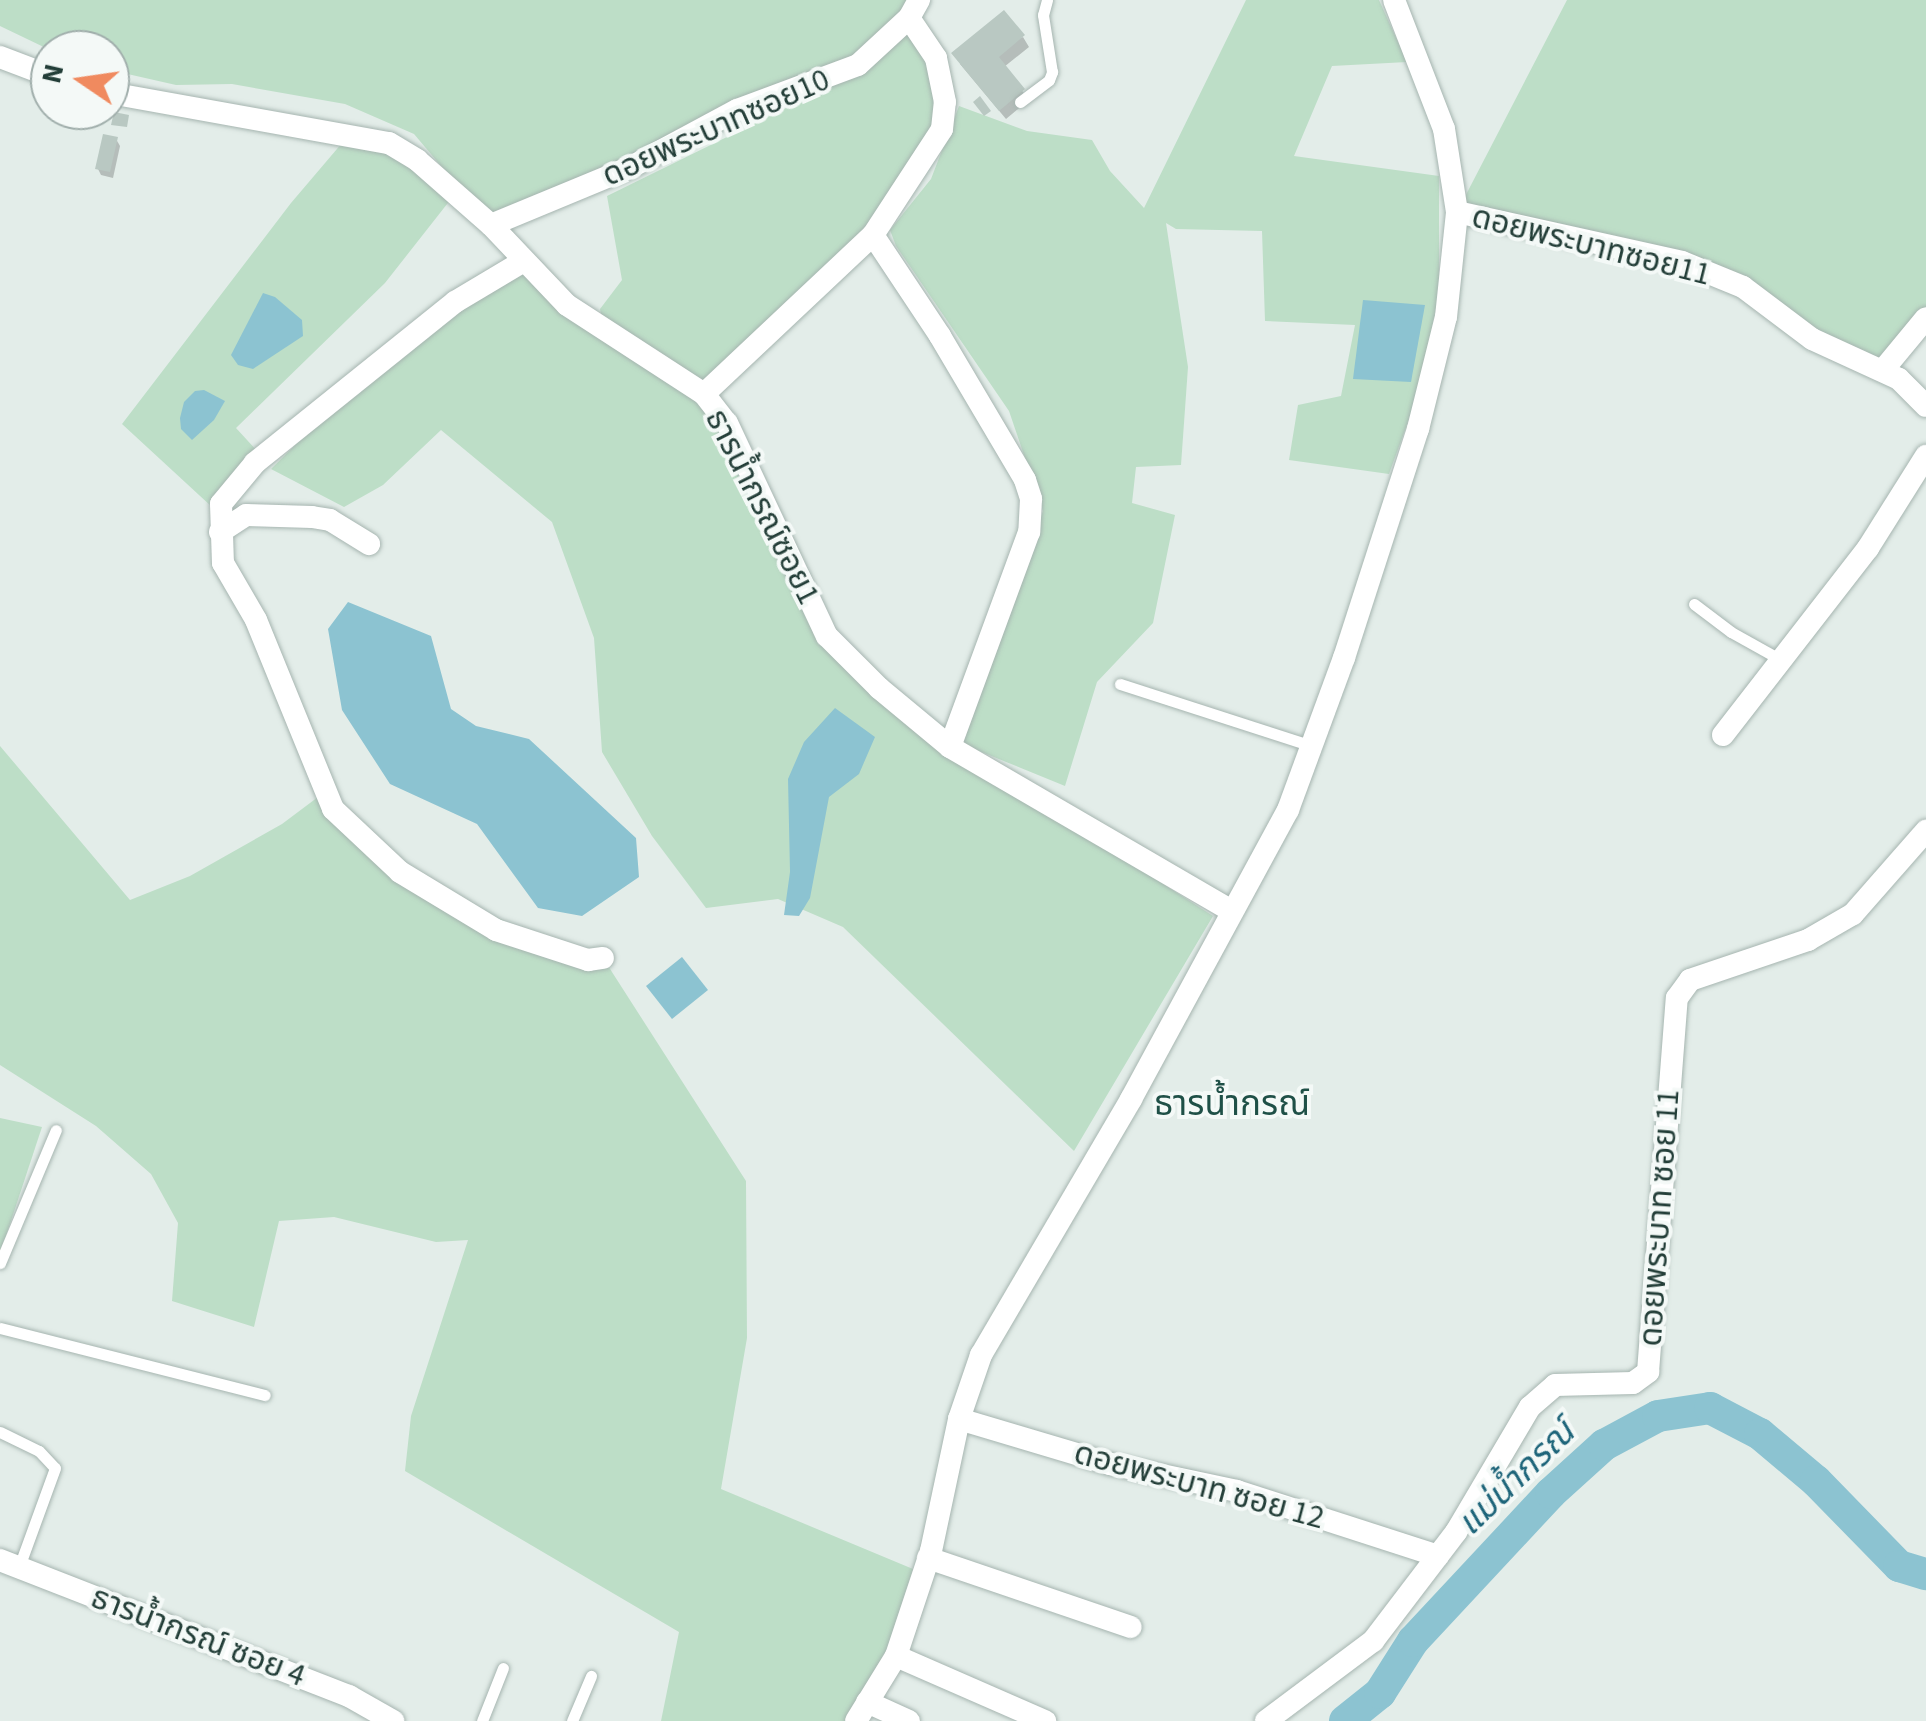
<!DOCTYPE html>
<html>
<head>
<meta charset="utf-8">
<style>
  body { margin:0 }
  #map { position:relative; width:1926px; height:1721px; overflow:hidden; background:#e3ede9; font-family:"Source Sans 3","Noto Sans Thai",sans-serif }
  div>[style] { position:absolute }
  .green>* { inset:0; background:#bddec7 }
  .water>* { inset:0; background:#8cc3d1 }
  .shadow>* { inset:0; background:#0003 }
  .river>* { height:32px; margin:-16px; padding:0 16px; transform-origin:16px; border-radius:16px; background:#8cc3d1 }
  .building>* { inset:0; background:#b9c8c2 }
  .roads { filter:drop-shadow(0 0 2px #a6b5b0) drop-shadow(0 0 2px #a6b5b0) }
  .service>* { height:11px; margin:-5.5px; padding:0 5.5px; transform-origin:5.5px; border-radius:5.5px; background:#fff }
  .minor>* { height:22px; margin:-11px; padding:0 11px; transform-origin:11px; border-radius:11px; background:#fff }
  span { translate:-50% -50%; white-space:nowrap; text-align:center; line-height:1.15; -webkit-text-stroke:8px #f4f9f7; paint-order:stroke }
  .street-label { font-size:32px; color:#233e38 }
  .neighbourhood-label { font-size:35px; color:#1f5047 }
  .water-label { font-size:35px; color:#1e657a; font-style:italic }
  .north { position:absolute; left:30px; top:30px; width:100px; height:100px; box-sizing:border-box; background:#f4f9f7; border:2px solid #a0aeab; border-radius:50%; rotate:283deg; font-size:28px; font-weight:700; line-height:40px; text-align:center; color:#233e38 }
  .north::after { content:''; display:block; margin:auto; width:35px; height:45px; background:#f08a5f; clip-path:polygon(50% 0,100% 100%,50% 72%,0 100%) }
</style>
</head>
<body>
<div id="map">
  <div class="green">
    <i style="clip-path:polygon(0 0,922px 0,919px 8px,945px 102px,873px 235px,705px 394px,827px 636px,950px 747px,1213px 916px,1074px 1151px,843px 927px,778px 899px,706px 908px,652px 836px,602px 752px,594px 638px,552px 522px,441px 430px,383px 485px,344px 507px,271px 469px,372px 369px,522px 262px,604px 328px,600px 309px,622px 280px,607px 196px,792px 105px,851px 69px,491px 225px,414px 134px,345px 104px,232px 84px,176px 85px,110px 70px,110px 50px,50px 50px,0 26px)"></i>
    <i style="clip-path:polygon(1246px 0,1379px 0,1407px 62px,1332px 66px,1294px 156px,1439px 176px,1439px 292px,1421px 386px,1389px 474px,1289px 460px,1298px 405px,1341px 396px,1355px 325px,1265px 321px,1262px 231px,1176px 229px,1166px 223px,1188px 367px,1181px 465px,1136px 467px,1132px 503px,1175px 515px,1153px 623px,1097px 682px,1065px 786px,962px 744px,1043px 511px,1009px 411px,896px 246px,890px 230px,931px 179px,959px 106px,1027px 131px,1092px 140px,1110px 171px,1144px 208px)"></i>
    <i style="clip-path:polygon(1567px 0,1926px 0,1926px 318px,1883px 370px,1743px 287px,1457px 212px)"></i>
    <i style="clip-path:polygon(348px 136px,389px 143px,451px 199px,385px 283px,236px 428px,258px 452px,212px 507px,122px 424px,291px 203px)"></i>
    <i style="clip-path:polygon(0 746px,130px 900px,190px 876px,282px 824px,326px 791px,400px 872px,588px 960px,603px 958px,746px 1181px,747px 1338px,721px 1489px,913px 1569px,887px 1649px,845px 1721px,661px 1721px,679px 1632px,405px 1471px,411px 1416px,468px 1240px,436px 1242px,334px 1217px,279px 1221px,254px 1327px,172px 1301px,178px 1223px,151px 1174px,96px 1126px,0 1065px)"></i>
    <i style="clip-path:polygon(0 1118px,42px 1127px,0 1254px)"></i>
  </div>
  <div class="water">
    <i style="clip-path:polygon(263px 293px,275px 297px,302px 320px,303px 336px,253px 369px,238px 365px,231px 355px)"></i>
    <i style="clip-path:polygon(1363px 300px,1425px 305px,1411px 382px,1353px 379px)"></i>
    <i style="clip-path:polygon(204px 390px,225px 401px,214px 420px,192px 440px,181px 429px,180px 418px,184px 402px,195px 391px)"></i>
    <i style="clip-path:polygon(348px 602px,431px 636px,451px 709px,476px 726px,529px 739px,636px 838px,639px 877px,582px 916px,538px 908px,477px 824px,390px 784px,342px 710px,328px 629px)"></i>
    <i style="clip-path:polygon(835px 708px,875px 737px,859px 774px,829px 797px,810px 898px,799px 916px,784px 915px,790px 872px,788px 779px,804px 742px)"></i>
    <i style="clip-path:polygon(682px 957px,708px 990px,672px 1019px,646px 986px)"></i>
  </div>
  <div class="shadow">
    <i style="clip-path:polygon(1023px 37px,1029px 47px,1004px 67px,1029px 100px,1006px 119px,960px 64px)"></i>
    <i style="clip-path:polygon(116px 139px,120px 146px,113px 178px,101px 175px,98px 169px)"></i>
  </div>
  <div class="river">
    <i style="left:1345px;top:1721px;width:45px;rotate:-38.7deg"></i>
    <i style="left:1380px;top:1693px;width:62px;rotate:-57.6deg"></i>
    <i style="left:1413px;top:1641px;width:202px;rotate:-47deg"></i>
    <i style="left:1551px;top:1493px;width:72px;rotate:-42.2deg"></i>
    <i style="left:1604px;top:1445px;width:61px;rotate:-28.2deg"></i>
    <i style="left:1658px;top:1416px;width:53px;rotate:-8.7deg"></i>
    <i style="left:1710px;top:1408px;width:56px;rotate:27.5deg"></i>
    <i style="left:1760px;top:1434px;width:73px;rotate:40deg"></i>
    <i style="left:1816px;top:1481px;width:119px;rotate:45.7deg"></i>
    <i style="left:1899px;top:1566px;width:28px;rotate:17deg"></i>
  </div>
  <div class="building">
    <i style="clip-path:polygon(1004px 10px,1025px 35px,999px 57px,1025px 89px,999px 111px,951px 53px)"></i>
    <i style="clip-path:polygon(980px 96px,991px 111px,984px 116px,973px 102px)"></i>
    <i style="clip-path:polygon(114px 112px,129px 115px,127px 127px,111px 125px)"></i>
    <i style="clip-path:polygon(103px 134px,118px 137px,110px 172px,95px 169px)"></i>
  </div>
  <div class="roads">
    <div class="service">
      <i style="left:1020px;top:102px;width:36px;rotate:-37deg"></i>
      <i style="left:1049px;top:80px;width:9px;rotate:-69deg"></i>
      <i style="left:1052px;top:72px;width:58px;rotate:-99deg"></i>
      <i style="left:1043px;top:15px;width:16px;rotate:-75deg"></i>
      <i style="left:1694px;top:604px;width:46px;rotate:37.1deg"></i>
      <i style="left:1731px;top:632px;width:57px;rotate:29.2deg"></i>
      <i style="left:1120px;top:684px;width:202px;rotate:17.9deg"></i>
      <i style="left:0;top:1263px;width:144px;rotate:-67.2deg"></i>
      <i style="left:0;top:1328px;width:273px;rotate:14.2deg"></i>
      <i style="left:0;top:1432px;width:43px;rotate:26deg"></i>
      <i style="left:39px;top:1451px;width:23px;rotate:47deg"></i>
      <i style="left:55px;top:1468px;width:105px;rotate:110deg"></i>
      <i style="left:482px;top:1721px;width:57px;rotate:-68.4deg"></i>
      <i style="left:572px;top:1721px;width:49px;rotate:-67.1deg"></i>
    </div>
    <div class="minor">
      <i style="left:0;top:57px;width:53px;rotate:20.8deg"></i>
      <i style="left:110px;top:93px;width:283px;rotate:10.2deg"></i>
      <i style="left:389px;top:143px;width:33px;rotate:31deg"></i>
      <i style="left:417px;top:160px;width:98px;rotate:41.3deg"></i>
      <i style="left:491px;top:225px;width:110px;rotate:46.5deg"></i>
      <i style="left:567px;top:305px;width:163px;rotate:33deg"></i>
      <i style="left:704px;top:394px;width:37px;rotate:52deg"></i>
      <i style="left:727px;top:423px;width:235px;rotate:64.9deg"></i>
      <i style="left:827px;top:636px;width:74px;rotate:45deg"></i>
      <i style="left:879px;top:688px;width:92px;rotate:39.7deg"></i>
      <i style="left:950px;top:747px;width:324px;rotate:30.2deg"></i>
      <i style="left:1457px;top:212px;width:230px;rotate:12.5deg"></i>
      <i style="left:1682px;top:262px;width:66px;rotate:22.3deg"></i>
      <i style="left:1743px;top:287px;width:86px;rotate:37deg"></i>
      <i style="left:1812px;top:339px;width:96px;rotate:24.7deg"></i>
      <i style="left:1899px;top:379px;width:38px;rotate:45deg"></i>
      <i style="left:491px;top:225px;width:152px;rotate:-22.5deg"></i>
      <i style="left:631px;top:167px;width:120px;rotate:-28.3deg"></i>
      <i style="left:737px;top:110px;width:129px;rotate:-20.4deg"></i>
      <i style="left:858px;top:65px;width:69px;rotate:-42.7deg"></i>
      <i style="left:909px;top:18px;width:21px;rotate:-61deg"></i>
      <i style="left:873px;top:235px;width:121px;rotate:56.4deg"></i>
      <i style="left:940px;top:336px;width:167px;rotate:59.4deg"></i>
      <i style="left:1025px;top:480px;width:20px;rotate:72deg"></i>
      <i style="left:1031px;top:499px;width:33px;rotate:93deg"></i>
      <i style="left:1029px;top:532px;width:229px;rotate:110.2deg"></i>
      <i style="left:522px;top:262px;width:78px;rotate:149.2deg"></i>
      <i style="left:455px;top:302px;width:257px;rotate:141.2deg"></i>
      <i style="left:255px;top:463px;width:53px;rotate:129.7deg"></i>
      <i style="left:221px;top:504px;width:59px;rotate:88.1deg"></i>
      <i style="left:223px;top:563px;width:66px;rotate:59.9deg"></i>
      <i style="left:256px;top:620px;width:204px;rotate:67.8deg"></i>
      <i style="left:333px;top:809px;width:92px;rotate:43.2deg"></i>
      <i style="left:400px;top:872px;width:112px;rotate:31.1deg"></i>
      <i style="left:496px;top:930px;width:97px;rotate:18.1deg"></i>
      <i style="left:588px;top:960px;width:15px;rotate:-8deg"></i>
      <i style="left:1883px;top:370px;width:67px;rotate:-50.4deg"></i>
      <i style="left:704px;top:394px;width:232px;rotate:-43.3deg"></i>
      <i style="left:873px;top:235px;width:126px;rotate:-56.9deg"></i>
      <i style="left:942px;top:129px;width:27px;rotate:-84deg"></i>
      <i style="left:945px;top:102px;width:45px;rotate:-101.6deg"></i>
      <i style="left:936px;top:58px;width:48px;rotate:-124deg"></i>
      <i style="left:220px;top:532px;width:31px;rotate:-33deg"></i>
      <i style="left:246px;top:515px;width:66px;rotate:1.7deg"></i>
      <i style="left:312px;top:517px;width:18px;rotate:9deg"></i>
      <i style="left:330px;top:520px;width:46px;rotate:31.6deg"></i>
      <i style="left:1723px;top:735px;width:237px;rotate:-52.2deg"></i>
      <i style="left:1868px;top:548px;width:109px;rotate:-57.8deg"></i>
      <i style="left:959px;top:1419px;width:158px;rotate:16.6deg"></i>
      <i style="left:1110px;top:1464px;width:130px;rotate:12deg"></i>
      <i style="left:1237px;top:1491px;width:211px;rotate:17.9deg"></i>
      <i style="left:928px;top:1558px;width:214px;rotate:18.8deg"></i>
      <i style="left:0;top:1560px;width:375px;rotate:21.3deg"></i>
      <i style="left:349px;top:1696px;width:51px;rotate:29.6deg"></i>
      <i style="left:896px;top:1656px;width:163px;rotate:23.6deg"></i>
      <i style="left:867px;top:1702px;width:46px;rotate:24.3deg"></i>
      <i style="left:856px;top:1721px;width:76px;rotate:-58.4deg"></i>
      <i style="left:896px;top:1656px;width:111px;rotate:-71.6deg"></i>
      <i style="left:931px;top:1551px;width:135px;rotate:-78deg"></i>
      <i style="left:959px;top:1419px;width:68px;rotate:-71deg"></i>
      <i style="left:981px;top:1355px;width:297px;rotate:-59.6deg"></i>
      <i style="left:1131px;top:1099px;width:329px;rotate:-61.5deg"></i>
      <i style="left:1288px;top:810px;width:162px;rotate:-69.8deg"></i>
      <i style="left:1344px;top:658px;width:241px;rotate:-72.1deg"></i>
      <i style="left:1418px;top:429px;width:115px;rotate:-76deg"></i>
      <i style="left:1446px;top:317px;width:106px;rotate:-84deg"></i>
      <i style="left:1457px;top:212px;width:84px;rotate:-98.9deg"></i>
      <i style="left:1444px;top:129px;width:138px;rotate:-111.2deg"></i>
      <i style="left:1266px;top:1721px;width:134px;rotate:-36.8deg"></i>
      <i style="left:1373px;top:1641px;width:137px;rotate:-52.7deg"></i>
      <i style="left:1456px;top:1532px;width:145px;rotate:-59.4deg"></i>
      <i style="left:1530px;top:1407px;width:33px;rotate:-41deg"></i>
      <i style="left:1555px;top:1385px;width:78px;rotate:-1.5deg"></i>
      <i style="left:1633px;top:1383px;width:19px;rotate:-36deg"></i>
      <i style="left:1648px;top:1372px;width:375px;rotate:-85.6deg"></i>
      <i style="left:1677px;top:998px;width:22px;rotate:-54deg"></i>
      <i style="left:1690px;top:980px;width:125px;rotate:-18.7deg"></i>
      <i style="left:1808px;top:940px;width:52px;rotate:-30deg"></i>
      <i style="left:1853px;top:914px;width:111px;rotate:-48.7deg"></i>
    </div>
  </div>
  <div class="street-label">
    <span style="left:716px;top:128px;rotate:-24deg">ดอยพระบาทซอย10</span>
    <span style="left:1591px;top:246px;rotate:14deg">ดอยพระบาทซอย11</span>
    <span style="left:762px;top:507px;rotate:63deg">ธารน้ำกรณ์ซอย1</span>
    <span style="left:1660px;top:1218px;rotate:-86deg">ดอยพระบาท ซอย 11</span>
    <span style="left:1199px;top:1486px;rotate:15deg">ดอยพระบาท ซอย 12</span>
    <span style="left:198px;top:1637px;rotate:21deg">ธารน้ำกรณ์ ซอย 4</span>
  </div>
  <div class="neighbourhood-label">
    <span style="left:1232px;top:1104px">ธารน้ำกรณ์</span>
  </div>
  <div class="water-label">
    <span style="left:1516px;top:1478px;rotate:-44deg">แม่น้ำกรณ์</span>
  </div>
  <div class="north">N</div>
</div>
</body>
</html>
